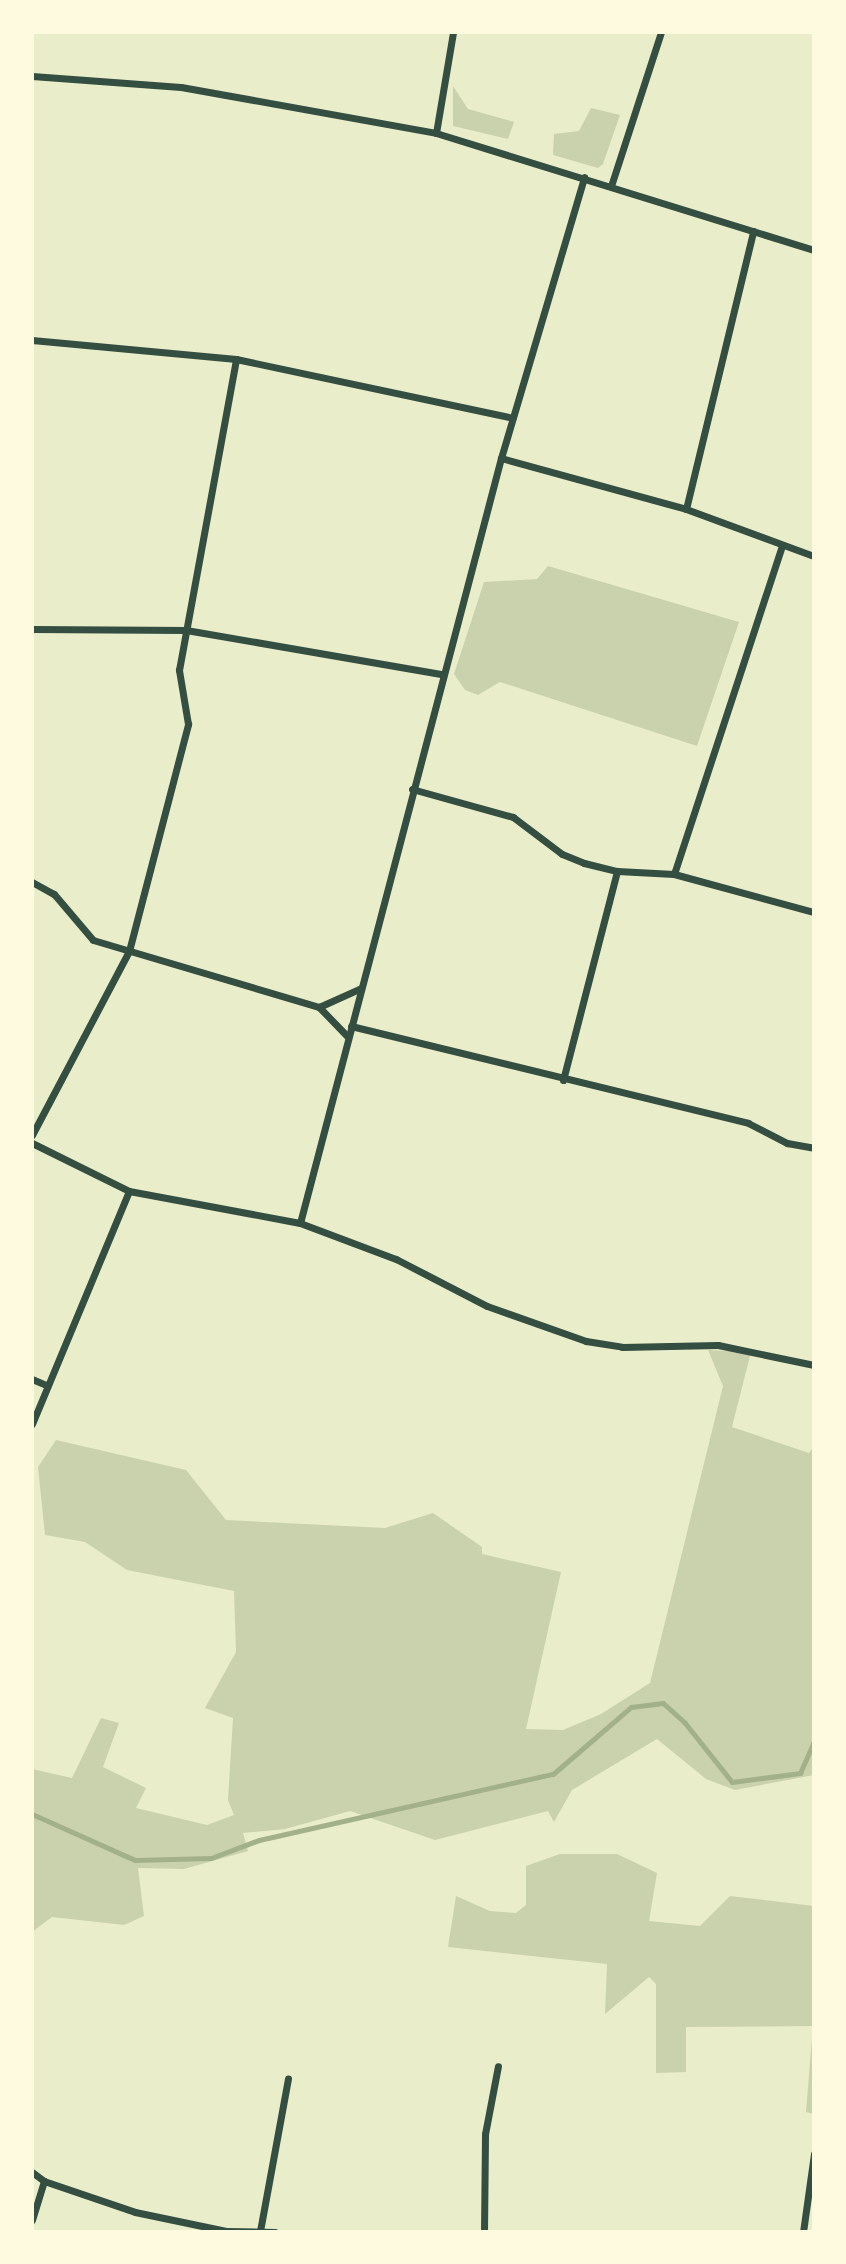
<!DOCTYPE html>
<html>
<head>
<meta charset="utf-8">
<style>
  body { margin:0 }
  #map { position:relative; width:846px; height:2264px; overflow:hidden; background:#e9edc9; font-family:"Titillium Web",sans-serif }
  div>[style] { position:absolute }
  .green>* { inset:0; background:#cad2ad }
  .stream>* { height:5px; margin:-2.5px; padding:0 2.5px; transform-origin:2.5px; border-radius:2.5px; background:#a3b18a }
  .minor>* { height:7px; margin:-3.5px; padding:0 3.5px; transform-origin:3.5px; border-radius:3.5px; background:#344e41 }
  span { translate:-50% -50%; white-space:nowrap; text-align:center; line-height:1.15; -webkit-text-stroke:8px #fefae0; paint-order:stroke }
  .frame { position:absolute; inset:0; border:34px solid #fefae0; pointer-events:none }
</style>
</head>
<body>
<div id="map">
  <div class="green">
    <i style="clip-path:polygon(453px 86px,468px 109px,514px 122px,508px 139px,453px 126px)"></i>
    <i style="clip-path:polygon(591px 108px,620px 115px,603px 164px,598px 168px,553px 155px,554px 134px,579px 131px)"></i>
    <i style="clip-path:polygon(548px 566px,739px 622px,697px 746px,500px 682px,478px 695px,465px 690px,454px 674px,484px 582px,537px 579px)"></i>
    <i style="clip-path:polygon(708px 1350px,751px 1352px,732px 1427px,809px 1453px,814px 1446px,814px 1775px,735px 1790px,706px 1779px,657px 1739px,572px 1790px,554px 1822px,548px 1811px,435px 1840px,350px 1811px,285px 1829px,243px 1833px,248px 1851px,184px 1869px,138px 1868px,144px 1916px,124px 1925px,52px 1917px,32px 1932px,32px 1769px,72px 1778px,101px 1718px,119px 1723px,103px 1767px,146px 1788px,136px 1808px,207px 1825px,234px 1815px,228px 1800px,233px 1718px,205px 1708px,236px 1652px,234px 1591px,127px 1570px,85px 1542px,45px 1535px,38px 1467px,56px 1440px,186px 1470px,226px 1520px,385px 1528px,433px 1513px,482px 1547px,482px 1554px,561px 1572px,526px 1729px,563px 1730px,601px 1714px,650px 1683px,723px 1386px)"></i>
    <i style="clip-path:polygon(560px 1854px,617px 1854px,657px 1873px,649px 1921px,700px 1926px,730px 1896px,814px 1906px,814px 2114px,806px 2112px,813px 2026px,686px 2027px,686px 2072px,656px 2073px,656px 1984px,649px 1977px,605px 2014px,607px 1964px,448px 1947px,456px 1896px,490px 1911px,516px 1913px,526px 1905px,526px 1866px)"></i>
  </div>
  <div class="stream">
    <i style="left:32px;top:1814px;width:113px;rotate:24.1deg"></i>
    <i style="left:135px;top:1860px;width:76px;rotate:-1.5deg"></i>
    <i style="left:211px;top:1858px;width:51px;rotate:-20.6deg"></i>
    <i style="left:259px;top:1840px;width:301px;rotate:-12.7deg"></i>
    <i style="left:553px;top:1774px;width:103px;rotate:-40.7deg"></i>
    <i style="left:631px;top:1707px;width:32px;rotate:-7deg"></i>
    <i style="left:663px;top:1703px;width:30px;rotate:42deg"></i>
    <i style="left:685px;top:1723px;width:75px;rotate:51.5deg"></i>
    <i style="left:732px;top:1782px;width:69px;rotate:-7.5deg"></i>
    <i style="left:800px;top:1773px;width:35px;rotate:-66deg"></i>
  </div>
  <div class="minor">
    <i style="left:32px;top:76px;width:149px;rotate:4.2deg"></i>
    <i style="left:181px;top:87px;width:259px;rotate:10.2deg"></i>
    <i style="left:436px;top:133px;width:396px;rotate:17.2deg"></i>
    <i style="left:436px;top:133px;width:102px;rotate:-80.4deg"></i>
    <i style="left:611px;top:186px;width:162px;rotate:-72deg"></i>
    <i style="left:32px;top:340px;width:205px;rotate:5.3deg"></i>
    <i style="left:236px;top:359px;width:283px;rotate:12deg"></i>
    <i style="left:501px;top:458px;width:192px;rotate:15.4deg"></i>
    <i style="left:686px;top:509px;width:136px;rotate:20.2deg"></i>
    <i style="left:686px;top:509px;width:286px;rotate:-76.4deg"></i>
    <i style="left:32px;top:629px;width:154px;rotate:0.4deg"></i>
    <i style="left:186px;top:630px;width:260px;rotate:9.8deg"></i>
    <i style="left:412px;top:789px;width:105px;rotate:15.5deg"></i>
    <i style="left:513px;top:817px;width:61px;rotate:37.1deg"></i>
    <i style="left:562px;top:854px;width:24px;rotate:22deg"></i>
    <i style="left:584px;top:863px;width:34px;rotate:14deg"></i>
    <i style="left:617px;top:871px;width:57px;rotate:3deg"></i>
    <i style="left:674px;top:874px;width:145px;rotate:15.2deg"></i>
    <i style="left:674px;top:874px;width:346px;rotate:-71.8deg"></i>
    <i style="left:32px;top:882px;width:25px;rotate:29deg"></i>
    <i style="left:54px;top:894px;width:60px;rotate:49.7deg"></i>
    <i style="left:93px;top:940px;width:236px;rotate:16.5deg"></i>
    <i style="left:319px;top:1007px;width:40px;rotate:46deg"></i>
    <i style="left:319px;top:1007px;width:46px;rotate:-24.3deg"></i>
    <i style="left:351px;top:1026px;width:409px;rotate:13.7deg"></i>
    <i style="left:748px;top:1123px;width:44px;rotate:27.1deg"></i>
    <i style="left:787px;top:1143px;width:27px;rotate:10deg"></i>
    <i style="left:563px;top:1080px;width:216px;rotate:-75.5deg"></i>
    <i style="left:32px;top:1135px;width:208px;rotate:-62.2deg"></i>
    <i style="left:129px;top:951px;width:235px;rotate:-75.4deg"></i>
    <i style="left:188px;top:724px;width:55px;rotate:-99.5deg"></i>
    <i style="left:179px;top:670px;width:316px;rotate:-79.6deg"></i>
    <i style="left:32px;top:1143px;width:108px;rotate:26.3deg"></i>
    <i style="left:129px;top:1191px;width:174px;rotate:10.6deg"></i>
    <i style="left:300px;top:1223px;width:103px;rotate:20.6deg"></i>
    <i style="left:396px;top:1259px;width:102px;rotate:27.3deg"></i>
    <i style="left:487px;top:1306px;width:105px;rotate:19.5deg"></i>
    <i style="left:586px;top:1341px;width:36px;rotate:9deg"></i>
    <i style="left:622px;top:1347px;width:96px;rotate:-1.2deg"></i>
    <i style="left:718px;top:1345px;width:98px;rotate:11.8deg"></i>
    <i style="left:300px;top:1223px;width:791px;rotate:-75.28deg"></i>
    <i style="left:501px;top:458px;width:293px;rotate:-73.5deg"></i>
    <i style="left:32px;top:1379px;width:15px;rotate:23deg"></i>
    <i style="left:32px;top:1424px;width:252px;rotate:-67.4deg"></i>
    <i style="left:32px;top:2172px;width:15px;rotate:37deg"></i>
    <i style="left:44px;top:2181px;width:96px;rotate:18.8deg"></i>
    <i style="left:135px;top:2212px;width:93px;rotate:11.8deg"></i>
    <i style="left:226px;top:2231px;width:49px;rotate:1.2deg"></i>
    <i style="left:32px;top:2220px;width:41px;rotate:-72.9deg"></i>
    <i style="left:260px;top:2231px;width:155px;rotate:-79.6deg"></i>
    <i style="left:484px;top:2232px;width:98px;rotate:-89.4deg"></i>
    <i style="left:485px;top:2134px;width:69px;rotate:-79.2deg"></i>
    <i style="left:803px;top:2232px;width:79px;rotate:-82deg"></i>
  </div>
  <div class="frame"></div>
</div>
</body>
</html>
